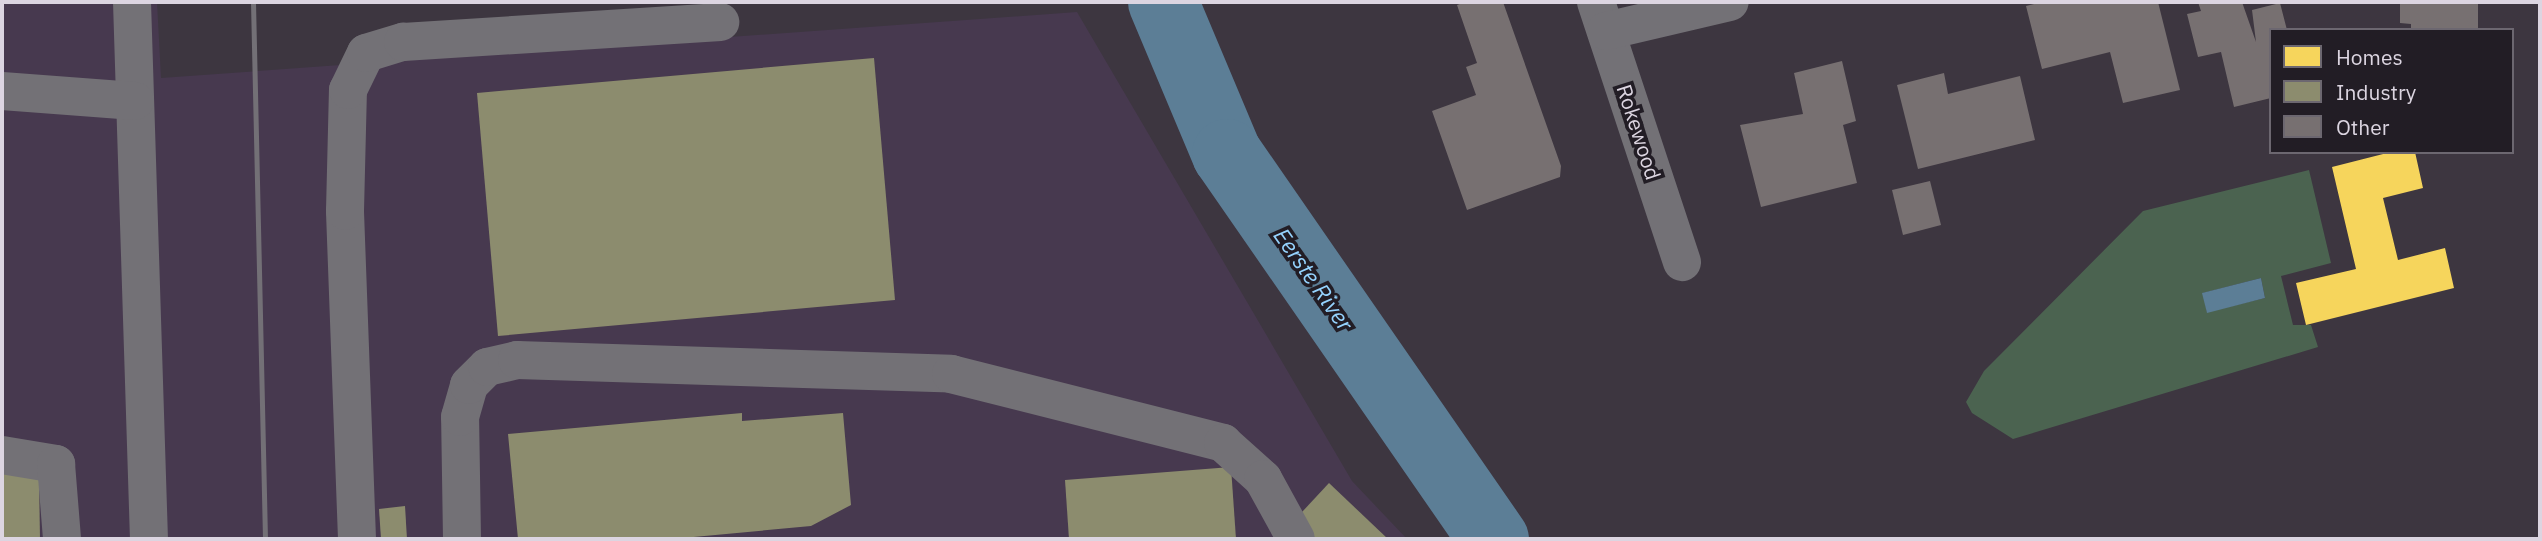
<!DOCTYPE html>
<html>
<head>
<meta charset="utf-8">
<style>
  body { margin:0 }
  #map { position:relative; width:2542px; height:541px; overflow:hidden; background:#3d3640; font-family:"IBM Plex Sans",sans-serif }
  div>[style] { position:absolute }
  .built>* { inset:0; background:#47394f }
  .green>* { inset:0; background:#4b6350 }
  .water>* { inset:0; background:#5c7e96 }
  .homes>* { inset:0; background:#f6d55c }
  .industry>* { inset:0; background:#8c8c6e }
  .river>* { height:70px; margin:-35px; padding:0 35px; transform-origin:35px; border-radius:35px; background:#5c7e96 }
  .building>* { inset:0; background:#777071 }
  .minor>* { height:38px; margin:-19px; padding:0 19px; transform-origin:19px; border-radius:19px; background:#737176 }
  .rail>* { height:5px; margin:-2.5px; padding:0 2.5px; transform-origin:2.5px; border-radius:2.5px; background:#737076 }
  span { translate:-50% -50%; white-space:nowrap; text-align:center; line-height:1.15; -webkit-text-stroke:7px #221d25; paint-order:stroke }
  .street-label { font-size:21px; color:#dcd5e1 }
  .water-label { font-size:23px; color:#95d3fe; font-style:italic }
  .frame { position:absolute; inset:0; border:4px solid #dcd5e1; pointer-events:none }
  .legend { position:absolute; left:2269px; top:28px; width:245px; height:126px; box-sizing:border-box; background:#221d25; border:2px solid #6c6770; margin:0; padding:9px 12px; list-style:none; font-size:21px; color:#dcd5e1 }
  .legend li { display:flex; align-items:center; gap:14px; height:35px }
  .legend b { width:35px; border:2px solid #6c6770 }
</style>
</head>
<body>
<div id="map">
  <div class="built">
    <i style="clip-path:polygon(2px 2px,157px 2px,161px 78px,1077px 12px,1352px 481px,1407px 539px,2px 539px)"></i>
  </div>
  <div class="green">
    <i style="clip-path:polygon(evenodd,2309px 170px,2331px 263px,2281px 276px,2293px 325px,2311px 325px,2318px 347px,2013px 439px,1972px 413px,1966px 402px,1984px 371px,2143px 211px,2309px 170px,2261px 278px,2265px 298px,2207px 312px,2203px 293px,2261px 278px)"></i>
  </div>
  <div class="water">
    <i style="clip-path:polygon(2261px 278px,2265px 298px,2207px 313px,2202px 293px)"></i>
  </div>
  <div class="homes">
    <i style="clip-path:polygon(2391px 152px,2415px 152px,2423px 188px,2383px 198px,2398px 260px,2445px 248px,2454px 288px,2306px 325px,2296px 283px,2356px 269px,2332px 167px)"></i>
  </div>
  <div class="industry">
    <i style="clip-path:polygon(874px 58px,895px 300px,498px 336px,477px 93px)"></i>
    <i style="clip-path:polygon(742px 413px,742px 421px,843px 413px,851px 505px,811px 526px,672px 539px,518px 539px,508px 434px)"></i>
    <i style="clip-path:polygon(1231px 467px,1236px 539px,1069px 539px,1065px 480px)"></i>
    <i style="clip-path:polygon(3px 474px,39px 474px,40px 539px,4px 539px)"></i>
    <i style="clip-path:polygon(1329px 483px,1388px 539px,1303px 539px,1289px 526px)"></i>
    <i style="clip-path:polygon(405px 506px,407px 539px,381px 539px,379px 509px)"></i>
  </div>
  <div class="river">
    <i style="left:1163px;top:2px;width:165px;rotate:67.2deg"></i>
    <i style="left:1227px;top:154px;width:469px;rotate:55.3deg"></i>
  </div>
  <div class="building">
    <i style="clip-path:polygon(1465px 2px,1503px 2px,1561px 166px,1560px 177px,1467px 210px,1432px 111px,1476px 95px,1466px 67px,1477px 63px,1457px 5px)"></i>
    <i style="clip-path:polygon(2042px 2px,2158px 2px,2180px 90px,2123px 103px,2110px 52px,2042px 69px,2026px 6px)"></i>
    <i style="clip-path:polygon(2198px 2px,2242px 2px,2256px 42px,2252px 10px,2280px 3px,2287px 30px,2271px 30px,2271px 98px,2234px 107px,2221px 52px,2198px 57px,2187px 14px,2201px 11px)"></i>
    <i style="clip-path:polygon(2400px 2px,2478px 2px,2478px 30px,2411px 30px,2411px 24px,2400px 23px)"></i>
    <i style="clip-path:polygon(1842px 61px,1856px 121px,1843px 125px,1857px 183px,1761px 207px,1740px 125px,1803px 114px,1794px 73px)"></i>
    <i style="clip-path:polygon(1944px 73px,1948px 94px,2020px 76px,2035px 140px,1918px 169px,1897px 85px)"></i>
    <i style="clip-path:polygon(1930px 181px,1941px 225px,1903px 235px,1892px 190px)"></i>
  </div>
  <div class="minor">
    <i style="left:132px;top:2px;width:537px;rotate:88.19deg"></i>
    <i style="left:1596px;top:2px;width:274px;rotate:71.7deg"></i>
    <i style="left:1606px;top:31px;width:127px;rotate:-13.2deg"></i>
    <i style="left:2px;top:91px;width:133px;rotate:4.3deg"></i>
    <i style="left:2px;top:455px;width:55px;rotate:9.5deg"></i>
    <i style="left:56px;top:464px;width:75px;rotate:85.4deg"></i>
    <i style="left:357px;top:539px;width:328px;rotate:-92.1deg"></i>
    <i style="left:345px;top:211px;width:121px;rotate:-88.6deg"></i>
    <i style="left:348px;top:90px;width:41px;rotate:-64.1deg"></i>
    <i style="left:366px;top:53px;width:39px;rotate:-17deg"></i>
    <i style="left:403px;top:42px;width:318px;rotate:-3.6deg"></i>
    <i style="left:462px;top:539px;width:122px;rotate:-90.9deg"></i>
    <i style="left:460px;top:417px;width:33px;rotate:-74deg"></i>
    <i style="left:469px;top:385px;width:25px;rotate:-45deg"></i>
    <i style="left:487px;top:367px;width:31px;rotate:-13deg"></i>
    <i style="left:517px;top:360px;width:434px;rotate:1.8deg"></i>
    <i style="left:951px;top:374px;width:281px;rotate:14.2deg"></i>
    <i style="left:1223px;top:443px;width:54px;rotate:42deg"></i>
    <i style="left:1263px;top:479px;width:68px;rotate:61.2deg"></i>
  </div>
  <div class="rail">
    <i style="left:253px;top:2px;width:537px;rotate:88.72deg"></i>
  </div>
  <div class="street-label">
    <span style="left:1639px;top:132px;rotate:72deg">Rokewood</span>
  </div>
  <div class="water-label">
    <span style="left:1314px;top:279px;rotate:55deg">Eerste River</span>
  </div>
  <div class="frame"></div>
  <ul class="legend">
  <li><b style="height:19px;background:#f6d55c"></b>Homes</li>
  <li><b style="height:19px;background:#8c8c6e"></b>Industry</li>
  <li><b style="height:19px;background:#777071"></b>Other</li>
  </ul>
</div>
</body>
</html>
